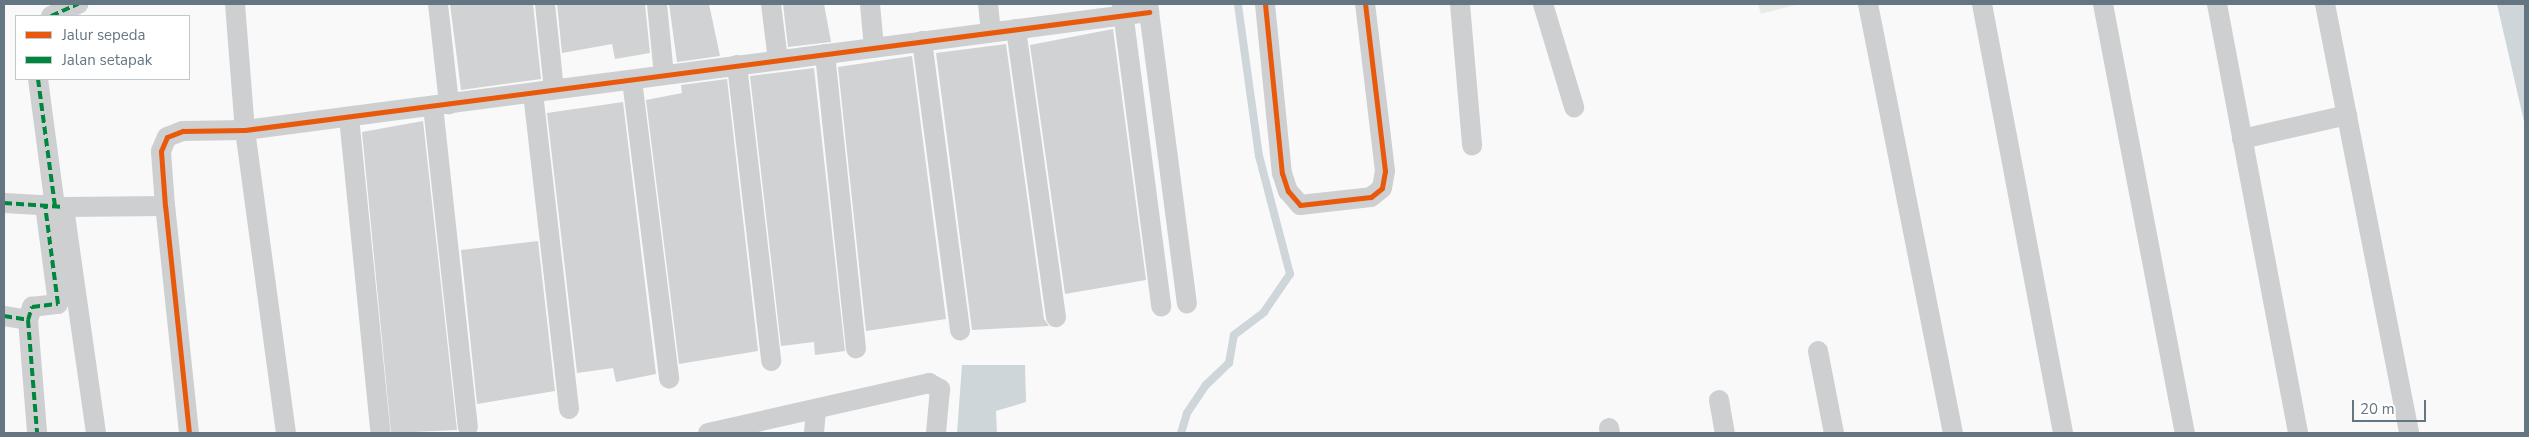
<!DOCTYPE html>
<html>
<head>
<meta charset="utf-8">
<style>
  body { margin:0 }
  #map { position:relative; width:2529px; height:437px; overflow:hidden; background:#f9f9f9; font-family:"Nunito Sans",sans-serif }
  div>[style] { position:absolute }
  .green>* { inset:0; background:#e8ebe6 }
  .water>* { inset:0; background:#ced6d9 }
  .stream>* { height:8px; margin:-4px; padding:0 4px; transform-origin:4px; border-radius:4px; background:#ced6d9 }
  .building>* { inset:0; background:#d0d2d3 }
  .street>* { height:20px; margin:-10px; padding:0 10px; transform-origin:10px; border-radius:10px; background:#cecfd0 }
  .quiet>* { height:4px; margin-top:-2px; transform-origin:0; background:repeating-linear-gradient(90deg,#00873e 0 8px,transparent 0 12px) }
  .cycleway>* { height:5px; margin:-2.5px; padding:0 2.5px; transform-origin:2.5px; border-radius:2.5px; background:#e8590c }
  span { translate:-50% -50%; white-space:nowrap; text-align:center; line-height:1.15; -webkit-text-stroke:5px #fff; paint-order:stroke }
  .frame { position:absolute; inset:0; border:5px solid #657683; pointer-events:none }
  .legend { position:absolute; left:15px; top:15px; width:175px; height:65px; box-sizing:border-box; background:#fff; border:1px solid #c1c8cd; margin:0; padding:6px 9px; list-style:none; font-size:15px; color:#657683 }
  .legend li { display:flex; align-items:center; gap:10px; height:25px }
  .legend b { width:25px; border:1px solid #c1c8cd }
  .scale { position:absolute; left:2352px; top:400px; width:74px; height:22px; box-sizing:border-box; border:2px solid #657683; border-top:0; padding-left:6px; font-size:15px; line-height:18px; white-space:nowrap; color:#657683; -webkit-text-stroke:4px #fff; paint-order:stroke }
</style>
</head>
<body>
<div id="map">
  <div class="green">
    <i style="clip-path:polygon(1758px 4px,1799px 4px,1761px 14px)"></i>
  </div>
  <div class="water">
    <i style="clip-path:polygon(2497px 4px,2525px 4px,2525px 126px)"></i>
    <i style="clip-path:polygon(962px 365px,1025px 365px,1026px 402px,996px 411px,997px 433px,957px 433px)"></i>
  </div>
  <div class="stream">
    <i style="left:1181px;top:433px;width:21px;rotate:-73deg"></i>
    <i style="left:1187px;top:413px;width:34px;rotate:-56deg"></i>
    <i style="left:1206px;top:385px;width:32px;rotate:-44deg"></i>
    <i style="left:1229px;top:363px;width:28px;rotate:-80deg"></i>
    <i style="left:1234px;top:335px;width:38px;rotate:-37deg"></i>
    <i style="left:1264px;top:312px;width:46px;rotate:-55.6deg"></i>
    <i style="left:1290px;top:274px;width:122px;rotate:-104.7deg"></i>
    <i style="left:1259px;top:156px;width:153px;rotate:-97.9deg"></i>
  </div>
  <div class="building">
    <i style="clip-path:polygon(450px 4px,533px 4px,541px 79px,461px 90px)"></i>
    <i style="clip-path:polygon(557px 4px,645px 4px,650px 53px,615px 59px,612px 44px,562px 53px)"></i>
    <i style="clip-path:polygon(669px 4px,709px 4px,720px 56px,677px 62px)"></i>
    <i style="clip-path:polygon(783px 4px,824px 4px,831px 42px,788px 47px)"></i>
    <i style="clip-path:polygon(1113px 29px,1146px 280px,1065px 294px,1030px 45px)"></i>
    <i style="clip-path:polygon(1006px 44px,1044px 319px,1049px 326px,972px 330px,936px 53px)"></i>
    <i style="clip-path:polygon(912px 56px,946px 319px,866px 331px,838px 67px)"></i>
    <i style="clip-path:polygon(814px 68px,845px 351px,815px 355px,814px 342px,781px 346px,750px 76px)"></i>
    <i style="clip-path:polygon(727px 79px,758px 351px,679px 364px,646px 100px,682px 93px,681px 85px)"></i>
    <i style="clip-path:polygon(623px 102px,656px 374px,616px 382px,613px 368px,577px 373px,547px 113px)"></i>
    <i style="clip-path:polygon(423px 121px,457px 430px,391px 433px,362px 132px)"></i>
    <i style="clip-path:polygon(538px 241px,555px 391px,477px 404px,461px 250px)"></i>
  </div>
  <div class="street">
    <i style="left:235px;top:4px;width:126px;rotate:85.5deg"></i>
    <i style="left:245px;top:130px;width:306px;rotate:82.3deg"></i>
    <i style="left:438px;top:4px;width:101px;rotate:83.7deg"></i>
    <i style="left:545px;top:4px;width:86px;rotate:84deg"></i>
    <i style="left:657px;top:4px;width:71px;rotate:84.4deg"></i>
    <i style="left:771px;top:4px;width:56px;rotate:82.9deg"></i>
    <i style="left:870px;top:4px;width:44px;rotate:84.8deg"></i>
    <i style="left:988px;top:4px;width:28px;rotate:84deg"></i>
    <i style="left:1122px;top:4px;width:305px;rotate:82.6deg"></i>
    <i style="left:1148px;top:4px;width:302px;rotate:82.6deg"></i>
    <i style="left:1265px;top:4px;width:170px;rotate:84.3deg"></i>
    <i style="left:1282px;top:173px;width:19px;rotate:72deg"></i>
    <i style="left:1288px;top:191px;width:18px;rotate:49deg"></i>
    <i style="left:1300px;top:205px;width:71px;rotate:-6.4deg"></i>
    <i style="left:1371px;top:197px;width:14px;rotate:-39deg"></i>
    <i style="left:1382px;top:188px;width:17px;rotate:-80deg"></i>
    <i style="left:1385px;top:171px;width:168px;rotate:-96.8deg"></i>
    <i style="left:1460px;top:4px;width:142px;rotate:85.1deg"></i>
    <i style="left:1543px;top:4px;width:108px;rotate:73.2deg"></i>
    <i style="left:1868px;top:4px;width:437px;rotate:78.8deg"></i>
    <i style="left:1982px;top:4px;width:437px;rotate:79.3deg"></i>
    <i style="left:2103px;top:4px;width:437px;rotate:79.2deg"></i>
    <i style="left:2217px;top:4px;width:437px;rotate:79.3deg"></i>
    <i style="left:2325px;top:4px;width:437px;rotate:78.9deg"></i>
    <i style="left:51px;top:16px;width:30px;rotate:-24deg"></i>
    <i style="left:1016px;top:29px;width:291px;rotate:82.1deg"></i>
    <i style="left:922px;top:41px;width:292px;rotate:82.5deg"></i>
    <i style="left:825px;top:54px;width:296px;rotate:84deg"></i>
    <i style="left:737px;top:65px;width:298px;rotate:83.4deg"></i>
    <i style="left:38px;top:79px;width:128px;rotate:82.4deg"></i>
    <i style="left:632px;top:80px;width:301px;rotate:82.9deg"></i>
    <i style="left:533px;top:93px;width:318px;rotate:83.5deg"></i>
    <i style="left:433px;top:106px;width:323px;rotate:83.8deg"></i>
    <i style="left:349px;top:117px;width:315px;rotate:84.3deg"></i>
    <i style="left:2242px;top:139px;width:108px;rotate:-12.9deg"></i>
    <i style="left:4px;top:203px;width:53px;rotate:3.2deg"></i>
    <i style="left:4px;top:316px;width:24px;rotate:9deg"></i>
    <i style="left:28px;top:320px;width:113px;rotate:85.4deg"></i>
    <i style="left:28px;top:320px;width:14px;rotate:-73deg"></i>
    <i style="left:32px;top:307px;width:26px;rotate:-7deg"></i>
    <i style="left:58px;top:304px;width:100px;rotate:-97.5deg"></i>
    <i style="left:1818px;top:351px;width:84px;rotate:79deg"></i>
    <i style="left:1719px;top:400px;width:34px;rotate:80deg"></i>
    <i style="left:1609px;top:428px;width:5px;rotate:79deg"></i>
    <i style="left:96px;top:433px;width:228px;rotate:-98.1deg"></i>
    <i style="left:64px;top:207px;width:101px;rotate:-0.6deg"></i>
    <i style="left:189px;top:433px;width:228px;rotate:-96deg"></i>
    <i style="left:165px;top:206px;width:55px;rotate:-94.2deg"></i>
    <i style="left:161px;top:151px;width:15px;rotate:-67deg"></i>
    <i style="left:167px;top:137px;width:17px;rotate:-21deg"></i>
    <i style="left:183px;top:131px;width:62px;rotate:-0.9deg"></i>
    <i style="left:245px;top:130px;width:912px;rotate:-7.44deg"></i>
    <i style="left:708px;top:433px;width:227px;rotate:-12.7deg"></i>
    <i style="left:929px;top:383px;width:13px;rotate:29deg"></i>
    <i style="left:940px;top:389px;width:44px;rotate:95.2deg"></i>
    <i style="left:814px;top:433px;width:23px;rotate:-85deg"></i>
  </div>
  <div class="quiet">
    <i style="left:51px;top:16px;width:30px;rotate:-24deg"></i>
    <i style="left:38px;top:79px;width:128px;rotate:82.4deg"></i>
    <i style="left:4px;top:203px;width:60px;rotate:3.8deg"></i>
    <i style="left:4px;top:316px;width:24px;rotate:9deg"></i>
    <i style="left:28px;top:320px;width:113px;rotate:85.4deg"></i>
    <i style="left:28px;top:320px;width:14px;rotate:-73deg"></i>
    <i style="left:32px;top:307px;width:26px;rotate:-7deg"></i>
    <i style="left:58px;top:304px;width:100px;rotate:-97.5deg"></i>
  </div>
  <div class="cycleway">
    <i style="left:1265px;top:4px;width:170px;rotate:84.3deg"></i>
    <i style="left:1282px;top:173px;width:19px;rotate:72deg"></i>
    <i style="left:1288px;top:191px;width:18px;rotate:49deg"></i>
    <i style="left:1300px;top:205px;width:71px;rotate:-6.4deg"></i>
    <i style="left:1371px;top:197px;width:14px;rotate:-39deg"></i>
    <i style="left:1382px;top:188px;width:17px;rotate:-80deg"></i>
    <i style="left:1385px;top:171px;width:168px;rotate:-96.8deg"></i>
    <i style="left:189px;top:433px;width:228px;rotate:-96deg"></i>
    <i style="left:165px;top:206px;width:55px;rotate:-94.2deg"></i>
    <i style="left:161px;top:151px;width:15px;rotate:-67deg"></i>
    <i style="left:167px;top:137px;width:17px;rotate:-21deg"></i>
    <i style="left:183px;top:131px;width:62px;rotate:-0.9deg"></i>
    <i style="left:245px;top:130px;width:912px;rotate:-7.44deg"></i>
  </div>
  <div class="frame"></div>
  <ul class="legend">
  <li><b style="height:6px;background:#e8590c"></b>Jalur sepeda</li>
  <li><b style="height:6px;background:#00873e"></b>Jalan setapak</li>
  </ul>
  <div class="scale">20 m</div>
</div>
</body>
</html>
